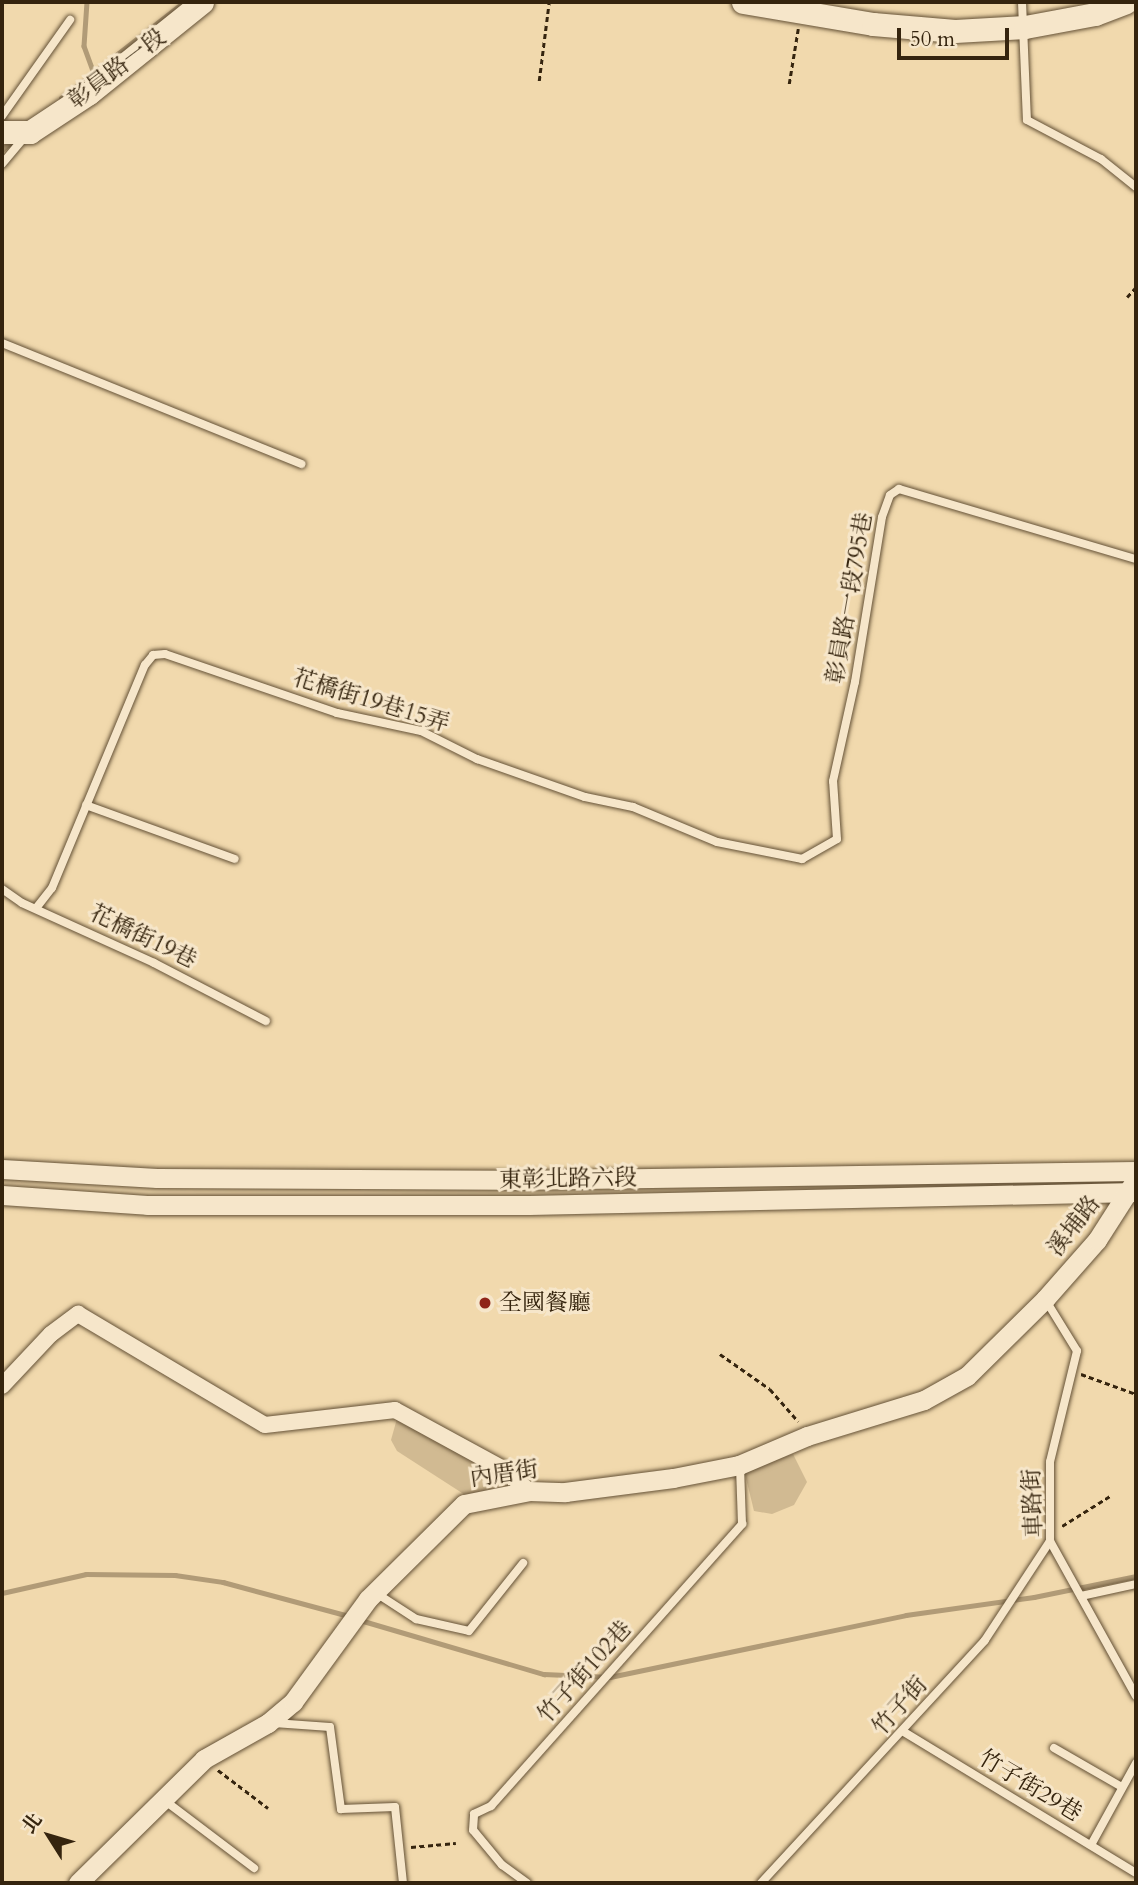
<!DOCTYPE html>
<html>
<head>
<meta charset="utf-8">
<style>
  body { margin:0 }
  #map { position:relative; width:1138px; height:1885px; overflow:hidden; background:#f1d9ad; font-family:Cardo,"Noto Serif TC",serif }
  div>[style] { position:absolute }
  .green>* { inset:0; background:#d1ba92 }
  .stream>* { height:4.5px; margin:-2.25px; padding:0 2.25px; transform-origin:2.25px; border-radius:2.25px; background:#b19b77 }
  .path>* { height:2.5px; margin-top:-1.25px; transform-origin:0; background:repeating-linear-gradient(90deg,#35240e 0 5px,transparent 0 8.5px) }
  .roads { filter:drop-shadow(0 0 2px #645136) drop-shadow(0 0 2px #645136) }
  .service>* { height:8px; margin:-4px; padding:0 4px; transform-origin:4px; border-radius:4px; background:#f6e6ca }
  .minor>* { height:16px; margin:-8px; padding:0 8px; transform-origin:8px; border-radius:8px; background:#f6e6ca }
  .tertiary>* { height:19px; margin:-9.5px; padding:0 9.5px; transform-origin:9.5px; border-radius:9.5px; background:#f6e6ca }
  .secondary>* { height:23px; margin:-11.5px; padding:0 11.5px; transform-origin:11.5px; border-radius:11.5px; background:#f6e6ca }
  .dots>* { width:19px; height:19px; translate:-50% -50%; box-sizing:border-box; border:4px solid #f6e6ca; border-radius:50% }
  span { translate:-50% -50%; white-space:nowrap; text-align:center; line-height:1.15; -webkit-text-stroke:6px #f6e6ca; paint-order:stroke }
  .street-label { font-size:23px; color:#35240e }
  .poi-label { font-size:23px; color:#35240e }
  .left { translate:0 -50%; text-align:left }
  .frame { position:absolute; inset:0; border:4px solid #35240e; pointer-events:none }
  .north { position:absolute; left:14px; top:1801px; width:70px; height:70px; -webkit-text-stroke:5px #f6e6ca; paint-order:stroke; rotate:307deg; font-size:19px; font-weight:700; line-height:28px; text-align:center; color:#35240e }
  .north::after { content:''; display:block; margin:auto; width:24px; height:32px; background:#35240e; clip-path:polygon(50% 0,100% 100%,50% 72%,0 100%) }
  .scale { position:absolute; left:897px; top:28px; width:112px; height:32px; box-sizing:border-box; border:4px solid #35240e; border-top:0; padding-left:9px; font-size:21px; line-height:24px; white-space:nowrap; color:#35240e; -webkit-text-stroke:5px #f6e6ca; paint-order:stroke }
</style>
</head>
<body>
<div id="map">
  <div class="green">
    <i style="clip-path:polygon(398px 1415px,504px 1479px,476px 1502px,397px 1451px,391px 1440px)"></i>
    <i style="clip-path:polygon(793px 1454px,807px 1482px,794px 1505px,772px 1514px,754px 1511px,744px 1470px)"></i>
  </div>
  <div class="stream">
    <i style="left:87px;top:2px;width:44px;rotate:93.9deg"></i>
    <i style="left:84px;top:46px;width:27px;rotate:70deg"></i>
    <i style="left:61px;top:98px;width:156px;rotate:-38deg"></i>
    <i style="left:2px;top:150px;width:13px;rotate:-42deg"></i>
    <i style="left:2px;top:1593px;width:86px;rotate:-12.7deg"></i>
    <i style="left:86px;top:1574px;width:89px;rotate:0.6deg"></i>
    <i style="left:175px;top:1575px;width:49px;rotate:8.3deg"></i>
    <i style="left:223px;top:1582px;width:131px;rotate:15.1deg"></i>
    <i style="left:360px;top:1620px;width:192px;rotate:16.4deg"></i>
    <i style="left:544px;top:1674px;width:66px;rotate:2.6deg"></i>
    <i style="left:610px;top:1677px;width:302px;rotate:-11.8deg"></i>
    <i style="left:906px;top:1615px;width:129px;rotate:-8deg"></i>
    <i style="left:1034px;top:1597px;width:104px;rotate:-11.6deg"></i>
  </div>
  <div class="path">
    <i style="left:539px;top:81px;width:80px;rotate:-82.8deg"></i>
    <i style="left:789px;top:84px;width:56px;rotate:-80.7deg"></i>
    <i style="left:1127px;top:297px;width:13px;rotate:-48deg"></i>
    <i style="left:720px;top:1354px;width:61px;rotate:35deg"></i>
    <i style="left:770px;top:1389px;width:43px;rotate:48.8deg"></i>
    <i style="left:1081px;top:1374px;width:59px;rotate:20deg"></i>
    <i style="left:1062px;top:1526px;width:57px;rotate:-32deg"></i>
    <i style="left:218px;top:1770px;width:63px;rotate:37.2deg"></i>
    <i style="left:411px;top:1847px;width:45px;rotate:-5.1deg"></i>
  </div>
  <div class="roads">
    <div class="service">
      <i style="left:1022px;top:2px;width:118px;rotate:87.6deg"></i>
      <i style="left:1027px;top:120px;width:84px;rotate:27.8deg"></i>
      <i style="left:1101px;top:159px;width:45px;rotate:38.7deg"></i>
      <i style="left:2px;top:116px;width:118px;rotate:-54.7deg"></i>
      <i style="left:2px;top:164px;width:35px;rotate:-50deg"></i>
      <i style="left:2px;top:343px;width:323px;rotate:22deg"></i>
      <i style="left:86px;top:805px;width:158px;rotate:19.9deg"></i>
      <i style="left:2px;top:889px;width:24px;rotate:35deg"></i>
      <i style="left:22px;top:903px;width:145px;rotate:24.4deg"></i>
      <i style="left:154px;top:963px;width:126px;rotate:27.4deg"></i>
      <i style="left:37px;top:907px;width:24px;rotate:-52deg"></i>
      <i style="left:52px;top:888px;width:242px;rotate:-67.4deg"></i>
      <i style="left:145px;top:665px;width:13px;rotate:-51deg"></i>
      <i style="left:153px;top:655px;width:12px;rotate:-5deg"></i>
      <i style="left:165px;top:654px;width:182px;rotate:18.9deg"></i>
      <i style="left:337px;top:713px;width:86px;rotate:12.1deg"></i>
      <i style="left:421px;top:731px;width:63px;rotate:26.6deg"></i>
      <i style="left:477px;top:759px;width:114px;rotate:19.4deg"></i>
      <i style="left:585px;top:797px;width:49px;rotate:11.8deg"></i>
      <i style="left:633px;top:807px;width:91px;rotate:22.6deg"></i>
      <i style="left:717px;top:842px;width:87px;rotate:11.3deg"></i>
      <i style="left:802px;top:859px;width:40px;rotate:-29.7deg"></i>
      <i style="left:837px;top:839px;width:58px;rotate:-93.9deg"></i>
      <i style="left:833px;top:781px;width:101px;rotate:-77.5deg"></i>
      <i style="left:855px;top:682px;width:167px;rotate:-80.7deg"></i>
      <i style="left:882px;top:517px;width:23px;rotate:-70deg"></i>
      <i style="left:890px;top:495px;width:11px;rotate:-34deg"></i>
      <i style="left:899px;top:489px;width:247px;rotate:16.5deg"></i>
      <i style="left:1045px;top:1299px;width:61px;rotate:58.4deg"></i>
      <i style="left:1077px;top:1351px;width:114px;rotate:103.7deg"></i>
      <i style="left:1050px;top:1462px;width:79px;rotate:90deg"></i>
      <i style="left:1050px;top:1541px;width:177px;rotate:61deg"></i>
      <i style="left:376px;top:1593px;width:48px;rotate:33deg"></i>
      <i style="left:416px;top:1619px;width:54px;rotate:12.8deg"></i>
      <i style="left:469px;top:1631px;width:87px;rotate:-51.5deg"></i>
      <i style="left:1081px;top:1596px;width:56px;rotate:-12.3deg"></i>
      <i style="left:274px;top:1723px;width:56px;rotate:4.1deg"></i>
      <i style="left:330px;top:1727px;width:83px;rotate:82.4deg"></i>
      <i style="left:341px;top:1809px;width:54px;rotate:-2.1deg"></i>
      <i style="left:395px;top:1807px;width:76px;rotate:84deg"></i>
      <i style="left:904px;top:1732px;width:271px;rotate:31.3deg"></i>
      <i style="left:1054px;top:1748px;width:76px;rotate:29.9deg"></i>
      <i style="left:164px;top:1800px;width:113px;rotate:37.1deg"></i>
      <i style="left:1091px;top:1845px;width:94px;rotate:-61.2deg"></i>
      <i style="left:527px;top:1883px;width:31px;rotate:-144deg"></i>
      <i style="left:502px;top:1865px;width:45px;rotate:-129.6deg"></i>
      <i style="left:473px;top:1830px;width:16px;rotate:-86deg"></i>
      <i style="left:474px;top:1814px;width:19px;rotate:-25deg"></i>
      <i style="left:491px;top:1806px;width:378px;rotate:-48.3deg"></i>
      <i style="left:742px;top:1524px;width:58px;rotate:-92deg"></i>
      <i style="left:761px;top:1883px;width:330px;rotate:-47.3deg"></i>
      <i style="left:985px;top:1640px;width:118px;rotate:-56.7deg"></i>
    </div>
    <div class="minor">
      <i style="left:2px;top:1386px;width:71px;rotate:-46.7deg"></i>
      <i style="left:51px;top:1334px;width:34px;rotate:-37deg"></i>
      <i style="left:78px;top:1314px;width:217px;rotate:30.7deg"></i>
      <i style="left:265px;top:1425px;width:131px;rotate:-6.6deg"></i>
      <i style="left:395px;top:1410px;width:123px;rotate:28.6deg"></i>
      <i style="left:503px;top:1469px;width:34px;rotate:40deg"></i>
    </div>
    <div class="tertiary">
      <i style="left:2px;top:1169px;width:155px;rotate:3.3deg"></i>
      <i style="left:157px;top:1178px;width:356px;rotate:0.3deg"></i>
      <i style="left:513px;top:1180px;width:623px;rotate:-0.83deg"></i>
      <i style="left:2px;top:1195px;width:145px;rotate:3.9deg"></i>
      <i style="left:147px;top:1205px;width:382px"></i>
      <i style="left:529px;top:1205px;width:607px;rotate:-1.23deg"></i>
      <i style="left:78px;top:1883px;width:177px;rotate:-44.5deg"></i>
      <i style="left:204px;top:1759px;width:73px;rotate:-29.4deg"></i>
      <i style="left:268px;top:1723px;width:33px;rotate:-40deg"></i>
      <i style="left:293px;top:1702px;width:127px;rotate:-53.9deg"></i>
      <i style="left:368px;top:1599px;width:135px;rotate:-44.7deg"></i>
      <i style="left:464px;top:1504px;width:66px;rotate:-11.3deg"></i>
      <i style="left:529px;top:1491px;width:36px;rotate:2deg"></i>
      <i style="left:565px;top:1492px;width:109px;rotate:-7.4deg"></i>
      <i style="left:673px;top:1478px;width:67px;rotate:-11.1deg"></i>
      <i style="left:739px;top:1465px;width:74px;rotate:-23.1deg"></i>
      <i style="left:807px;top:1436px;width:122px;rotate:-17.1deg"></i>
      <i style="left:924px;top:1400px;width:49px;rotate:-29.2deg"></i>
      <i style="left:967px;top:1376px;width:110px;rotate:-44.6deg"></i>
      <i style="left:1045px;top:1299px;width:79px;rotate:-48.6deg"></i>
      <i style="left:1097px;top:1240px;width:72px;rotate:-57.4deg"></i>
    </div>
    <div class="secondary">
      <i style="left:743px;top:2px;width:132px;rotate:9.6deg"></i>
      <i style="left:873px;top:24px;width:82px;rotate:4.9deg"></i>
      <i style="left:955px;top:31px;width:70px;rotate:-3.3deg"></i>
      <i style="left:1025px;top:27px;width:71px;rotate:-10.5deg"></i>
      <i style="left:1095px;top:14px;width:33px;rotate:-21deg"></i>
      <i style="left:2px;top:132px;width:28px"></i>
      <i style="left:30px;top:132px;width:71px;rotate:-33.5deg"></i>
      <i style="left:89px;top:93px;width:145px;rotate:-38.8deg"></i>
    </div>
  </div>
  <div class="dots">
    <i style="left:485px;top:1303px;background:#8f2418"></i>
  </div>
  <div class="street-label">
    <span style="left:117px;top:69px;rotate:-37deg">彰員路一段</span>
    <span style="left:850px;top:598px;rotate:-80deg">彰員路一段795巷</span>
    <span style="left:371px;top:701px;rotate:17deg">花橋街19巷15弄</span>
    <span style="left:143px;top:937px;rotate:26deg">花橋街19巷</span>
    <span style="left:568px;top:1179px;rotate:-1deg">東彰北路六段</span>
    <span style="left:1074px;top:1226px;rotate:-52deg">溪埔路</span>
    <span style="left:504px;top:1474px;rotate:-8deg">內厝街</span>
    <span style="left:1033px;top:1503px;rotate:-92deg">車路街</span>
    <span style="left:585px;top:1672px;rotate:-48deg">竹子街102巷</span>
    <span style="left:900px;top:1706px;rotate:-48deg">竹子街</span>
    <span style="left:1030px;top:1786px;rotate:31deg">竹子街29巷</span>
  </div>
  <div class="poi-label">
    <span class="left" style="left:499px;top:1303px">全國餐廳</span>
  </div>
  <div class="frame"></div>
  <div class="north">北</div>
  <div class="scale">50 m</div>
</div>
</body>
</html>
